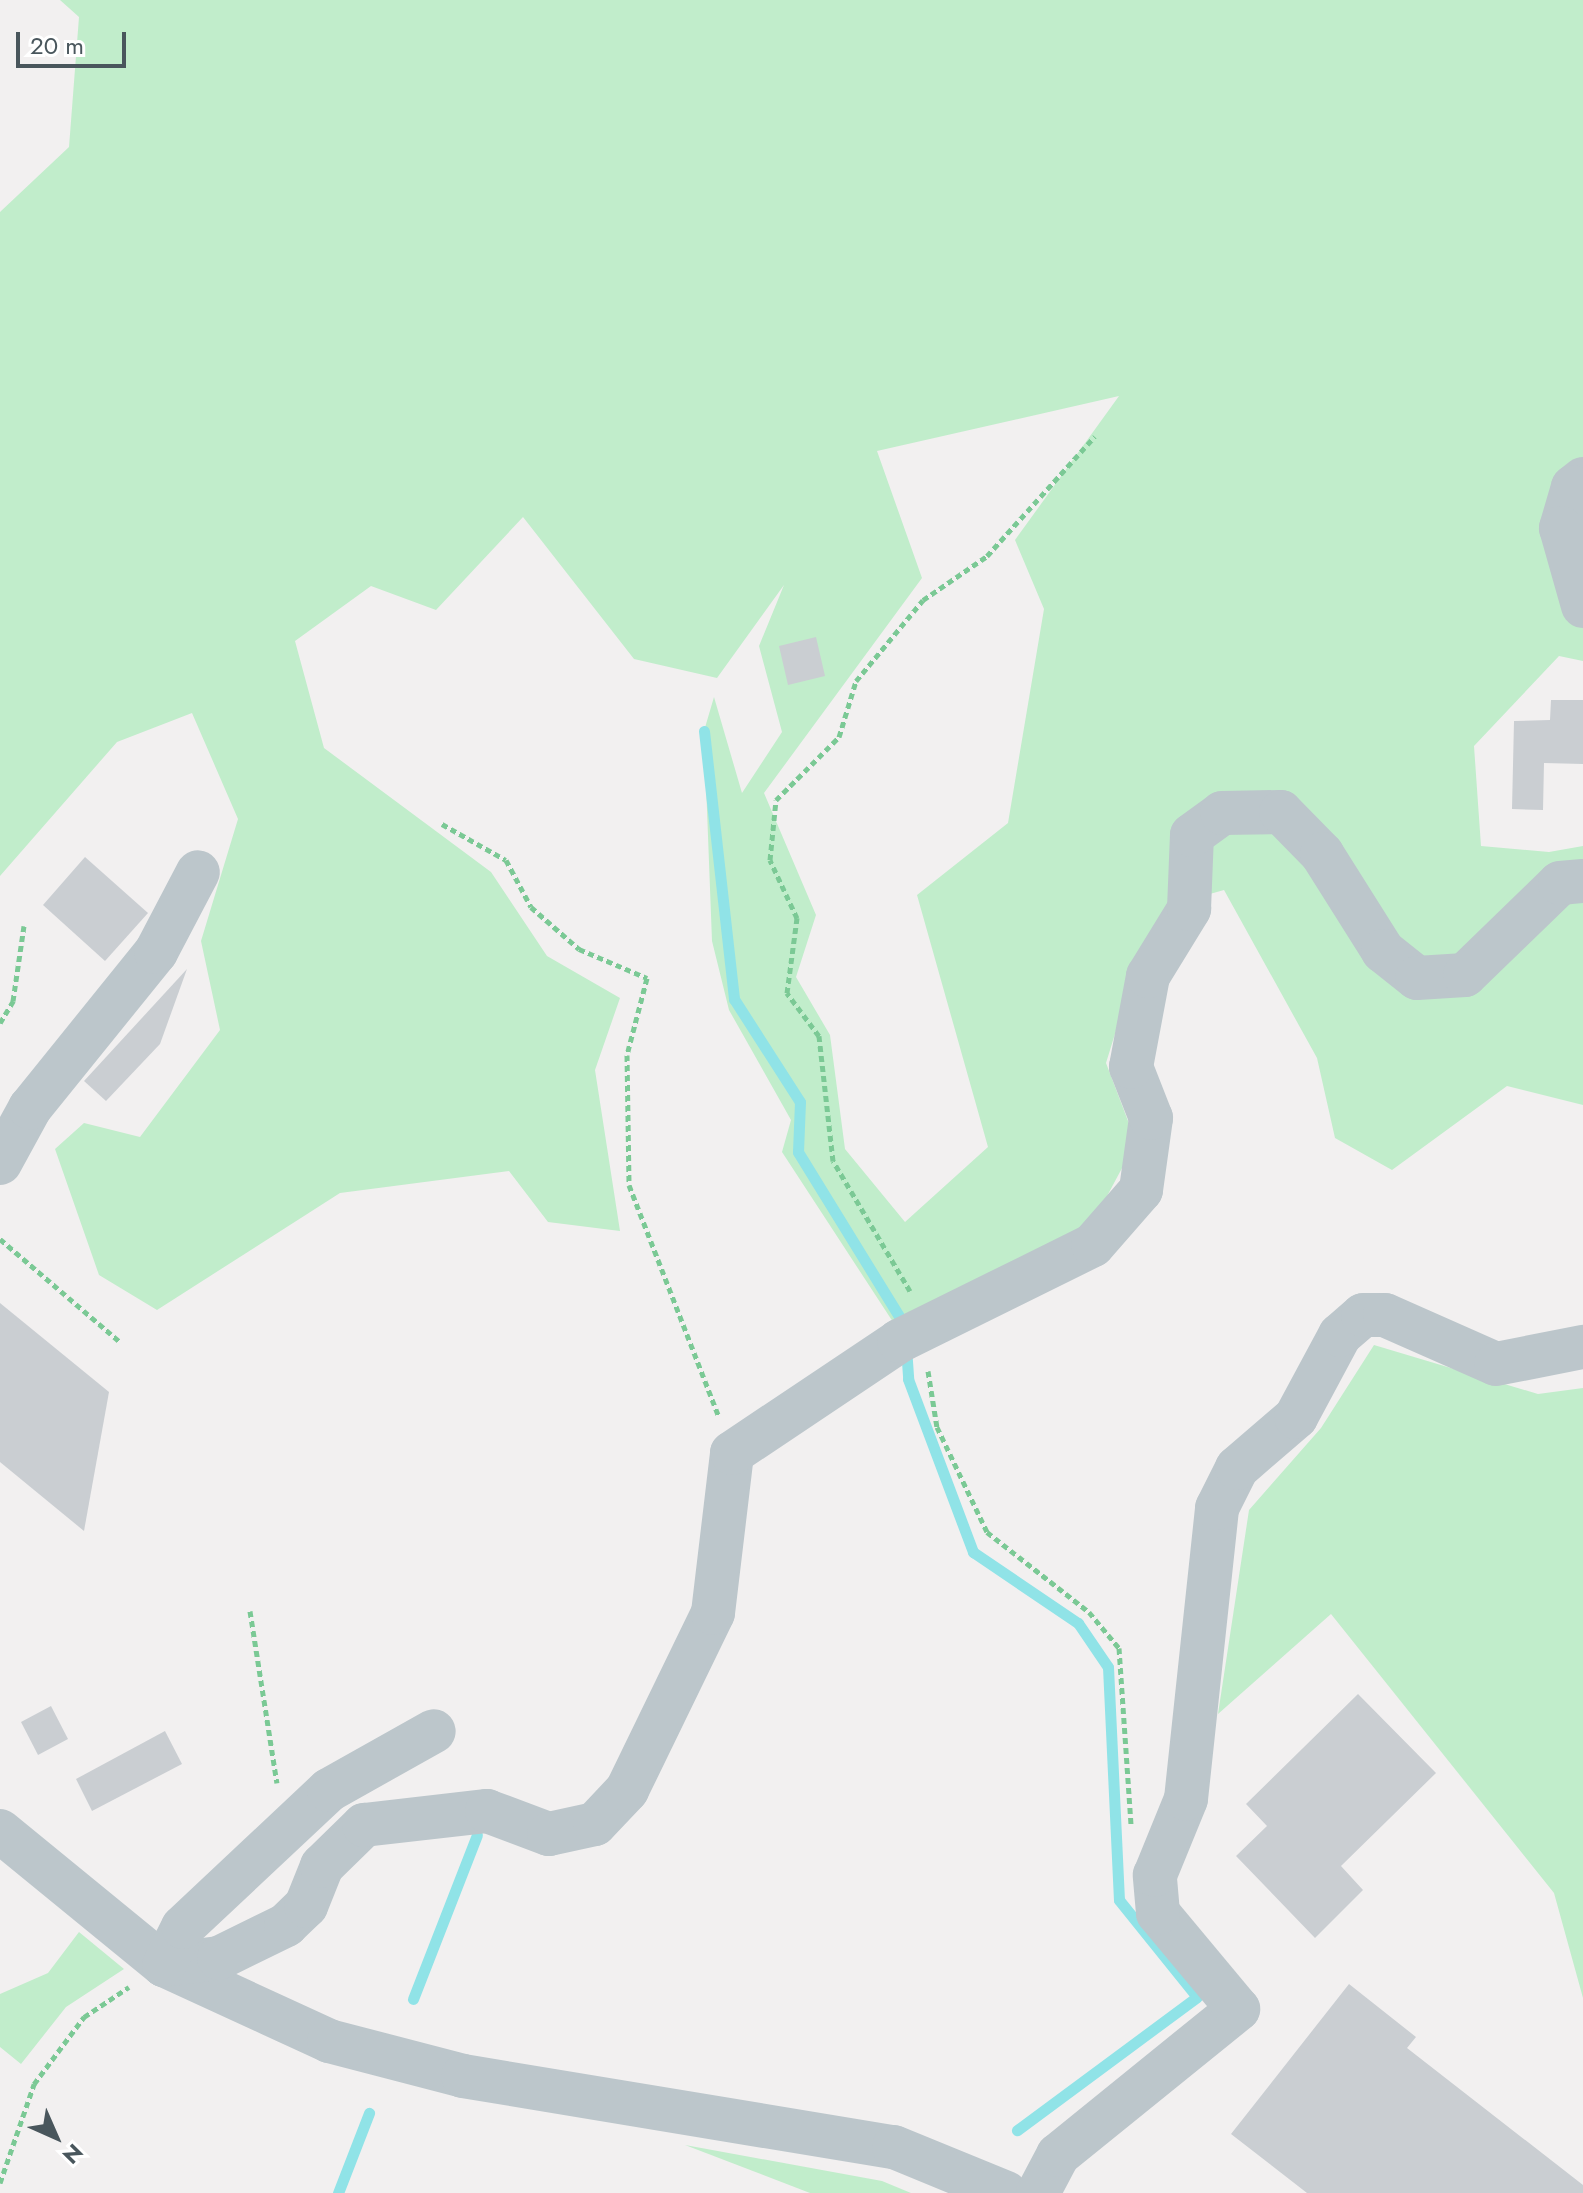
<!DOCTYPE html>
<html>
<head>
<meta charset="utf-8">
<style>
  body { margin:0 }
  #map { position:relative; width:1583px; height:2193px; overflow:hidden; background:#f2f0f0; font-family:Jost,sans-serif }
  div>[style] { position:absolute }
  .green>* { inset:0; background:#c1edcb }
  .stream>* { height:11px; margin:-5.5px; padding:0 5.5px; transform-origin:5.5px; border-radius:5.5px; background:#90e3e7 }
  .building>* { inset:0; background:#caced2 }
  .path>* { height:5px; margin-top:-2.5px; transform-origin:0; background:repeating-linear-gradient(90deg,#7bc995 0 6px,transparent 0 10px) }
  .minor>* { height:44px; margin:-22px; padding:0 22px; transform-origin:22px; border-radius:22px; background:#bcc6cb }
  span { translate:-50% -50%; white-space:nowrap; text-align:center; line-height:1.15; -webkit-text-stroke:6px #fff; paint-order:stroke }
  .north { position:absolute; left:16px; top:2097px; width:80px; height:80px; -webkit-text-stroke:6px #fff; paint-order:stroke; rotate:135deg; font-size:22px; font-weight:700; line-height:32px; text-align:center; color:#49565c }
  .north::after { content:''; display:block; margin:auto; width:28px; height:36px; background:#49565c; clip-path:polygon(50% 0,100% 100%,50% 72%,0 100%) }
  .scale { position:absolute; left:16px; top:32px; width:110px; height:36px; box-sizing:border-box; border:4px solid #49565c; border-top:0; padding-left:10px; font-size:24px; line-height:28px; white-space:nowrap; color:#49565c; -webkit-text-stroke:6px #fff; paint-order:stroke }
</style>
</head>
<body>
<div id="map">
  <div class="green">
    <i style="clip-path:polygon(evenodd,60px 0,1583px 0,1583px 661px,1559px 656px,1474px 746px,1481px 846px,1549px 852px,1583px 846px,1583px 1105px,1507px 1086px,1392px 1170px,1335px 1138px,1317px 1058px,1224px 890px,1178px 903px,1135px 969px,1106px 1063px,1136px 1142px,1091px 1226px,893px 1322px,782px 1152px,791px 1120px,729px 1010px,712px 941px,704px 731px,714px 697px,742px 793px,782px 732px,759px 646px,784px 585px,717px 678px,634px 659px,523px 517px,436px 610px,371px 586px,295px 641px,324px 748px,491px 872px,547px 956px,620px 998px,595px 1070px,620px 1231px,548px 1222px,509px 1171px,340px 1193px,157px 1310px,99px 1275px,55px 1149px,84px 1123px,140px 1137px,220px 1030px,201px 941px,238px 819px,192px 713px,117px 742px,0 876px,0 212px,69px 147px,79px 17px,60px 0,1119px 396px,1015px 540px,1044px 609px,1008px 823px,917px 895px,988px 1147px,905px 1222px,845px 1149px,830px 1035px,796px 977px,816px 915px,764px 793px,922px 578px,877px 451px,1119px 396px)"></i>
    <i style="clip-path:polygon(1374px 1345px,1538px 1394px,1583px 1388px,1583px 1998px,1554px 1893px,1331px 1614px,1218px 1714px,1249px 1510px,1321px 1428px)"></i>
    <i style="clip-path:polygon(79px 1932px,124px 1969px,66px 2007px,21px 2064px,0 2047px,0 1994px,48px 1973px)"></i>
    <i style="clip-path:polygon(685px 2145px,882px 2181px,911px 2193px,810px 2193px)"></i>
  </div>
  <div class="stream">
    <i style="left:704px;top:731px;width:270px;rotate:83.6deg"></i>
    <i style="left:734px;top:999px;width:122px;rotate:57.3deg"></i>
    <i style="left:800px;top:1102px;width:50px;rotate:92.3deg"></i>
    <i style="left:798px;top:1152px;width:204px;rotate:58.4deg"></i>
    <i style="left:906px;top:1347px;width:32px;rotate:86deg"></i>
    <i style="left:908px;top:1379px;width:185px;rotate:69.4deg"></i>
    <i style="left:973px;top:1552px;width:127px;rotate:34.1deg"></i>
    <i style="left:1078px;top:1623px;width:53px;rotate:55.7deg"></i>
    <i style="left:1108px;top:1667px;width:233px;rotate:87.3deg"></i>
    <i style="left:1119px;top:1900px;width:124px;rotate:51.2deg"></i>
    <i style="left:1197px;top:1997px;width:224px;rotate:143.5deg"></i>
    <i style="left:413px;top:1999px;width:176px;rotate:-68.7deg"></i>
    <i style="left:338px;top:2193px;width:86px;rotate:-68.8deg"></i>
  </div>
  <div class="building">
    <i style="clip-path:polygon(816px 637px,825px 676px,788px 685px,779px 646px)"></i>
    <i style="clip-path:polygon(1551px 700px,1583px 700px,1583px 764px,1544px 763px,1543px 810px,1512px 809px,1514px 721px,1550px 720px)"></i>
    <i style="clip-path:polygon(85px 857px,148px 913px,105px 961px,43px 905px)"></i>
    <i style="clip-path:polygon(187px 969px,160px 1044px,106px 1101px,84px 1081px)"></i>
    <i style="clip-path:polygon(0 1303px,109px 1392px,84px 1531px,0 1462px)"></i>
    <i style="clip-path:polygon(1358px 1694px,1436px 1773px,1341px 1866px,1363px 1890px,1315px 1938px,1236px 1856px,1267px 1826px,1246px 1804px)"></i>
    <i style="clip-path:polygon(51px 1706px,68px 1739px,38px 1755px,21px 1722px)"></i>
    <i style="clip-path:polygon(165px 1731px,182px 1764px,92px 1811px,76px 1779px)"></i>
    <i style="clip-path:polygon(1349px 1984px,1416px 2037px,1407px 2048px,1583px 2185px,1583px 2193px,1307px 2193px,1231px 2134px)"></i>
  </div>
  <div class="path">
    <i style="left:442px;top:824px;width:73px;rotate:29.4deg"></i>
    <i style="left:506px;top:860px;width:53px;rotate:62deg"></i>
    <i style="left:531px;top:907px;width:64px;rotate:41.2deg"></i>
    <i style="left:579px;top:949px;width:74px;rotate:23.1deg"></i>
    <i style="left:647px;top:978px;width:80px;rotate:104.6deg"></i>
    <i style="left:627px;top:1055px;width:130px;rotate:89.1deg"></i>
    <i style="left:629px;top:1185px;width:247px;rotate:68.8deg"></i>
    <i style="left:0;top:1023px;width:26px;rotate:-59deg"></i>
    <i style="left:13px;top:1001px;width:76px;rotate:-81.7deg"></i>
    <i style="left:0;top:1239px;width:158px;rotate:40.6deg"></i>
    <i style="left:910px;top:1291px;width:151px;rotate:-120.6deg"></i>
    <i style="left:833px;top:1161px;width:126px;rotate:-96.4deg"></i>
    <i style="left:819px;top:1036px;width:54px;rotate:-126.7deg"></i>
    <i style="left:787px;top:993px;width:76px;rotate:-82.4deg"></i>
    <i style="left:797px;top:918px;width:64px;rotate:-115deg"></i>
    <i style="left:770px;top:860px;width:60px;rotate:-84.3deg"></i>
    <i style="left:776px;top:800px;width:89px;rotate:-45deg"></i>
    <i style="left:839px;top:737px;width:59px;rotate:-73.1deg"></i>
    <i style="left:856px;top:681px;width:105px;rotate:-50.4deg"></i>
    <i style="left:923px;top:600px;width:78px;rotate:-34.5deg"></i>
    <i style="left:987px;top:556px;width:161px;rotate:-48deg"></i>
    <i style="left:928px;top:1371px;width:57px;rotate:80.9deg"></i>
    <i style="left:937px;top:1427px;width:116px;rotate:64.5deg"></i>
    <i style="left:987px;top:1532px;width:130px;rotate:38.1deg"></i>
    <i style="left:1089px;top:1612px;width:47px;rotate:50.2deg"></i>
    <i style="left:1119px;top:1648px;width:176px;rotate:86.1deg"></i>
    <i style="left:250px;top:1611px;width:174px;rotate:81.1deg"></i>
    <i style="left:0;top:2183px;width:105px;rotate:-71deg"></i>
    <i style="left:34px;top:2084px;width:84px;rotate:-53.3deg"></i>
    <i style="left:84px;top:2017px;width:54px;rotate:-33.7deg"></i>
  </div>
  <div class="minor">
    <i style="left:1583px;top:479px;width:13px;rotate:141deg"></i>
    <i style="left:1573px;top:487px;width:43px;rotate:106.3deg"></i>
    <i style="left:1561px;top:528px;width:81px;rotate:74.2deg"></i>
    <i style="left:0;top:1163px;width:63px;rotate:-61.4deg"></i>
    <i style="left:30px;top:1108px;width:201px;rotate:-51.1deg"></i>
    <i style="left:156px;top:952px;width:90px;rotate:-62.3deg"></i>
    <i style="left:0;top:1831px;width:212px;rotate:39.3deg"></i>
    <i style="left:164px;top:1965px;width:182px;rotate:24.7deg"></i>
    <i style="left:329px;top:2041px;width:138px;rotate:14.6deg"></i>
    <i style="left:463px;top:2076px;width:437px;rotate:9.4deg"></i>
    <i style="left:894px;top:2147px;width:121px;rotate:22.3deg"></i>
    <i style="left:164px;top:1965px;width:55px;rotate:-7.3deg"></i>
    <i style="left:219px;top:1958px;width:75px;rotate:-26.2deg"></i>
    <i style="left:286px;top:1925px;width:28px;rotate:-44deg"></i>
    <i style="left:306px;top:1906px;width:43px;rotate:-68.2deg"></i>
    <i style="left:322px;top:1866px;width:59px;rotate:-44.3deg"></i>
    <i style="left:364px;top:1825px;width:124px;rotate:-6.5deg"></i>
    <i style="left:487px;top:1811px;width:66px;rotate:20.4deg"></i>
    <i style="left:549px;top:1834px;width:47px;rotate:-12.3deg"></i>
    <i style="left:595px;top:1824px;width:47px;rotate:-46.7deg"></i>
    <i style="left:627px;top:1790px;width:197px;rotate:-64.1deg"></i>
    <i style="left:713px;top:1613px;width:161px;rotate:-83.2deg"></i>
    <i style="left:732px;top:1453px;width:201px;rotate:-33.8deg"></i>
    <i style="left:899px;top:1341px;width:216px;rotate:-26.3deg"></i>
    <i style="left:1093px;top:1245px;width:73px;rotate:-48.9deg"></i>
    <i style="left:1141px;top:1190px;width:73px;rotate:-82.1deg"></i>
    <i style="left:1151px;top:1118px;width:55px;rotate:-111.4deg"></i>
    <i style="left:1131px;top:1067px;width:93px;rotate:-79.4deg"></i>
    <i style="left:1148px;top:976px;width:79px;rotate:-58.5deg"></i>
    <i style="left:1189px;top:909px;width:74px;rotate:-87.7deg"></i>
    <i style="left:1192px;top:835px;width:37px;rotate:-36deg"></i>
    <i style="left:1222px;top:813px;width:59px;rotate:-1deg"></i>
    <i style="left:1281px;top:812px;width:59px;rotate:45.7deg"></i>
    <i style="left:1322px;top:854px;width:115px;rotate:57.8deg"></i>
    <i style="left:1383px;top:951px;width:43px;rotate:38.5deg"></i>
    <i style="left:1417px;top:978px;width:48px;rotate:-3.6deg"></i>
    <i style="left:1465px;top:975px;width:132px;rotate:-44.1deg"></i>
    <i style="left:1560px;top:883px;width:23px;rotate:-5deg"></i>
    <i style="left:164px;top:1965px;width:42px;rotate:-63.4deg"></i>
    <i style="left:183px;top:1927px;width:200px;rotate:-43.2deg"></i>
    <i style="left:329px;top:1790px;width:120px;rotate:-29.3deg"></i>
    <i style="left:1038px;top:2193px;width:43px;rotate:-62.2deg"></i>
    <i style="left:1058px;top:2155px;width:232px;rotate:-39deg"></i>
    <i style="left:1238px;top:2009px;width:125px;rotate:-129.8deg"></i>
    <i style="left:1158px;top:1913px;width:38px;rotate:-95deg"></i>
    <i style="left:1155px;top:1875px;width:82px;rotate:-67.8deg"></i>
    <i style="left:1186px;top:1799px;width:293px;rotate:-83.9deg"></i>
    <i style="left:1217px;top:1508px;width:45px;rotate:-63.4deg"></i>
    <i style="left:1237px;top:1468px;width:78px;rotate:-40.8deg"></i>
    <i style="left:1296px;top:1417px;width:93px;rotate:-61.8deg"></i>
    <i style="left:1340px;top:1335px;width:30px;rotate:-41deg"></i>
    <i style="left:1363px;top:1315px;width:22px"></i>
    <i style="left:1385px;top:1315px;width:121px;rotate:23.8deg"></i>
    <i style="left:1496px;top:1364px;width:89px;rotate:-11.1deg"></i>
  </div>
  <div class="north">N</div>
  <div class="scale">20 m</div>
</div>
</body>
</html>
